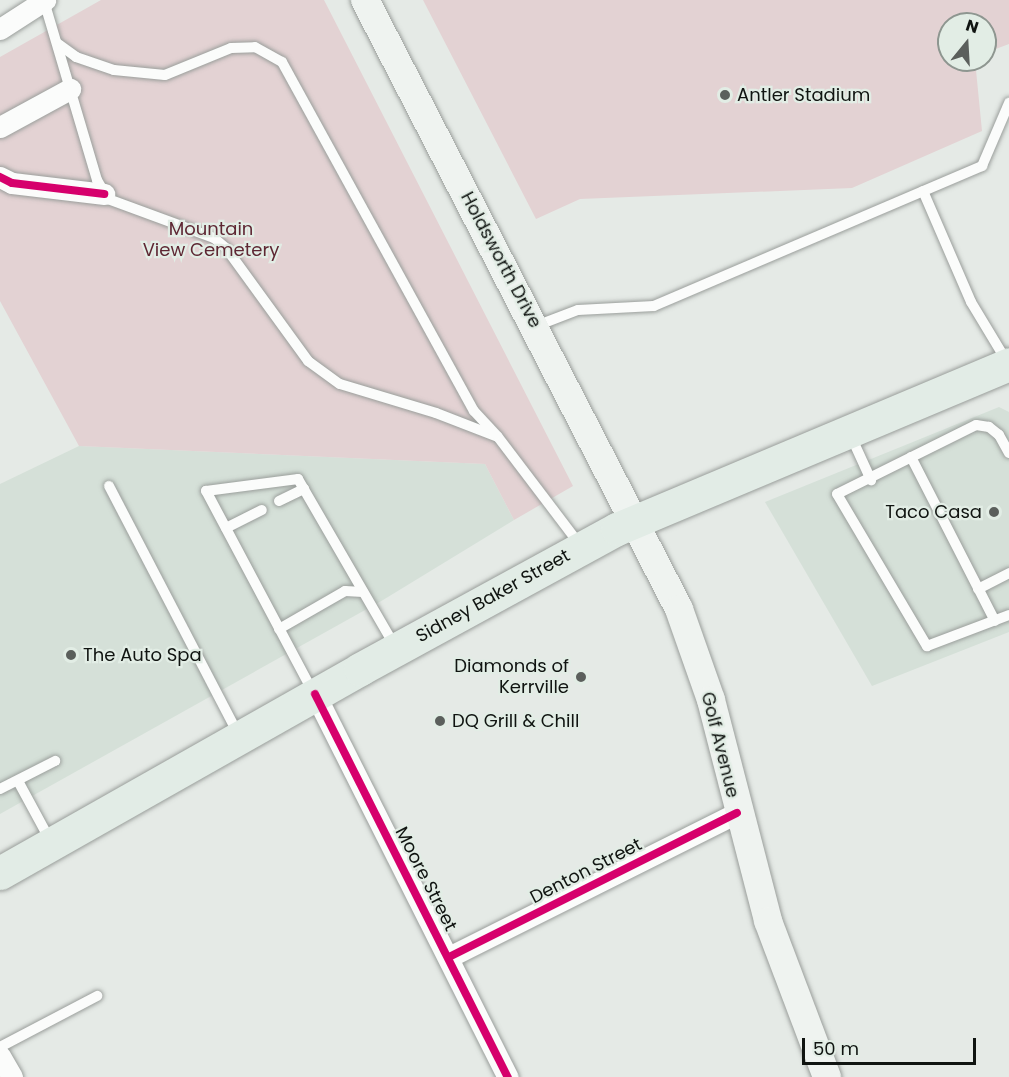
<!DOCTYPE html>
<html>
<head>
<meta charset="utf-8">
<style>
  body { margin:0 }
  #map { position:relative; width:1009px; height:1077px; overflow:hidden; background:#e5eae6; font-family:Poppins,sans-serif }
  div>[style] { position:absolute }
  .built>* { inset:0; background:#d5e0d8 }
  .green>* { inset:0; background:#e3d2d3 }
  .roads { filter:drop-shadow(0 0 2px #9a9e9b) drop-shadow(0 0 2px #9a9e9b) }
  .lane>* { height:10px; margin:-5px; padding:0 5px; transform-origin:5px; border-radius:5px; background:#fbfcfb }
  .street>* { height:21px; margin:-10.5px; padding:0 10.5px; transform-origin:10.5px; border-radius:10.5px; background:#fbfcfb }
  .secondary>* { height:28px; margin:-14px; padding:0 14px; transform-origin:14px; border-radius:14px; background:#eff3f0 }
  .primary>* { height:33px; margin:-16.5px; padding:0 16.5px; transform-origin:16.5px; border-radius:16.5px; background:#e2ece6 }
  .cycleway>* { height:8px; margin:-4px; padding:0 4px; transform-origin:4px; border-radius:4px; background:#d6006c }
  .dots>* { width:16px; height:16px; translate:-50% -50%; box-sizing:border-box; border:3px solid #e2ede5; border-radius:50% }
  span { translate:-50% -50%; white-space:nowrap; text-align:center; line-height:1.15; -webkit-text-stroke:4.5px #e2ede5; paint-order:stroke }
  .poi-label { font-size:18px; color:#101411 }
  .left { translate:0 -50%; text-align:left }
  .right { translate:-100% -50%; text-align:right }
  .park-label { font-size:18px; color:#5e2733 }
  .street-label { font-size:18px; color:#101411 }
  .north { position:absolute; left:937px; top:12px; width:60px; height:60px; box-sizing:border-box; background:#e2ede5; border:2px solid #8e9690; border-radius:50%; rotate:18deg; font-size:16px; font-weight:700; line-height:24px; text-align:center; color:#101411 }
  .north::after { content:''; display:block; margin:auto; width:21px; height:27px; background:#5b5f5c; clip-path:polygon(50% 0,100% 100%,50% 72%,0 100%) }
  .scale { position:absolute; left:802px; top:1038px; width:174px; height:27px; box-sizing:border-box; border:3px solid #101411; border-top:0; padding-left:8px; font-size:18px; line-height:21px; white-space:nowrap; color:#101411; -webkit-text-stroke:4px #e2ede5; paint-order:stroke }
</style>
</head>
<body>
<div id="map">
  <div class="built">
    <i style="clip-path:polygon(999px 407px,1009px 412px,1009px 632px,872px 686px,765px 502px)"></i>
    <i style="clip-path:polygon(79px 446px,485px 464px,514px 520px,383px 600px,0 814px,0 484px)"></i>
  </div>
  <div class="green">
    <i style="clip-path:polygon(101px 0,324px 0,573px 486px,514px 520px,485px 464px,79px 446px,0 301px,0 57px)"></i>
    <i style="clip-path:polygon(423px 0,1009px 0,1009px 44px,985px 53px,985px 24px,949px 24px,949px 60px,975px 60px,982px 131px,852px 188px,580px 199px,536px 219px)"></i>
  </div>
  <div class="roads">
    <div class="lane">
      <i style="left:44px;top:1px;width:187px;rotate:73.5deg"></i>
      <i style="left:97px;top:180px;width:22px;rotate:60deg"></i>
      <i style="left:108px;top:199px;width:113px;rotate:20.2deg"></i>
      <i style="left:214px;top:238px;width:16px;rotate:40deg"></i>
      <i style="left:226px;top:248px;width:140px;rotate:54deg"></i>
      <i style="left:308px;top:361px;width:39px;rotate:36deg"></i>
      <i style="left:340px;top:384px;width:100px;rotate:16.8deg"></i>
      <i style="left:436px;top:413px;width:66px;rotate:21.2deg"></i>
      <i style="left:498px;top:437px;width:136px;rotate:52.8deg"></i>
      <i style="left:57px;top:43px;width:24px;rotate:36deg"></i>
      <i style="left:76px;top:57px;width:40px;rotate:18.9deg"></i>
      <i style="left:114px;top:70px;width:51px;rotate:5.6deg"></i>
      <i style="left:165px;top:75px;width:71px;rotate:-22.2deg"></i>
      <i style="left:231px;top:48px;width:24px;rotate:-2deg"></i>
      <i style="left:255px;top:47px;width:31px;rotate:29deg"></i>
      <i style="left:282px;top:62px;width:398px;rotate:61.2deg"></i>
      <i style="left:474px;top:411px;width:33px;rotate:47deg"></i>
      <i style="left:923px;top:191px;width:121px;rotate:66.6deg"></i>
      <i style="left:971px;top:302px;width:68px;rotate:58.9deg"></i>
      <i style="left:536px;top:326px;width:45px;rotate:-20.9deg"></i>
      <i style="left:578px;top:310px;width:76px;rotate:-3deg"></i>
      <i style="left:654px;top:306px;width:357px;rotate:-23.1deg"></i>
      <i style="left:982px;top:166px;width:69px;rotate:-66.8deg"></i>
      <i style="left:850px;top:434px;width:51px;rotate:65.5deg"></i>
      <i style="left:1009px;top:453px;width:21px;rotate:-119deg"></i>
      <i style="left:999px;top:435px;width:13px;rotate:-141deg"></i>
      <i style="left:989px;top:427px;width:13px;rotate:-171deg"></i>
      <i style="left:976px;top:425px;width:155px;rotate:153.6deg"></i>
      <i style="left:837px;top:494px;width:177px;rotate:59.4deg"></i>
      <i style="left:927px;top:646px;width:88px;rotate:-20.7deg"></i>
      <i style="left:911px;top:457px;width:184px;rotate:62.9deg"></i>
      <i style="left:109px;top:486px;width:280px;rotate:62.5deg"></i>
      <i style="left:279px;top:501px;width:28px;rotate:-26deg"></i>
      <i style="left:226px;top:528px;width:40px;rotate:-26.6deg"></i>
      <i style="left:978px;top:589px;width:35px;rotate:-27deg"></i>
      <i style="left:279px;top:629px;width:76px;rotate:-29.9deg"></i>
      <i style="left:345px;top:591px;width:18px;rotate:3deg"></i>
      <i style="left:313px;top:692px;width:228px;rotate:-118deg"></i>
      <i style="left:206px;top:491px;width:93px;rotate:-7.4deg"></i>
      <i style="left:298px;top:479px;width:193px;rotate:59.9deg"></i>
      <i style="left:18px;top:781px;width:69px;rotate:61.6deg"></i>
      <i style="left:0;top:789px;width:62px;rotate:-27deg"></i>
      <i style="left:0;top:1047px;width:110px;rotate:-27.7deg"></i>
    </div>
    <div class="street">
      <i style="left:0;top:29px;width:54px;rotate:-32.8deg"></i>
      <i style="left:0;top:127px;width:80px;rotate:-28.5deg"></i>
      <i style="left:0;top:177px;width:13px;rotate:27deg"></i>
      <i style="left:12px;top:183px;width:93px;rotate:6.8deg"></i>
      <i style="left:315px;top:694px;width:429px;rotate:63.3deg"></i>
      <i style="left:449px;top:957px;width:322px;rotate:-26.6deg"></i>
      <i style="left:0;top:1056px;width:24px;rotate:60deg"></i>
    </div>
    <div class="secondary">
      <i style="left:365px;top:0;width:685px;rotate:62.72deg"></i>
      <i style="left:679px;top:609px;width:96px;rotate:70.6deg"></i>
      <i style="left:711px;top:700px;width:228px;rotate:75.5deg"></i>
      <i style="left:768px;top:921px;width:167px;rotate:69.3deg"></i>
    </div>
    <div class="primary">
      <i style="left:0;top:873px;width:414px;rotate:-29.5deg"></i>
      <i style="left:360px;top:669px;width:293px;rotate:-28.6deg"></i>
      <i style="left:617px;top:529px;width:425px;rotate:-22.8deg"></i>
    </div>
  </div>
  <div class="cycleway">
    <i style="left:0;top:177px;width:13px;rotate:27deg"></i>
    <i style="left:12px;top:183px;width:93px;rotate:6.8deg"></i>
    <i style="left:315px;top:694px;width:429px;rotate:63.3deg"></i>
    <i style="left:449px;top:957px;width:322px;rotate:-26.6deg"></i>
  </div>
  <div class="dots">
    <i style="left:725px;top:95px;background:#5b5f5c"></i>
    <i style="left:994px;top:512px;background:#5b5f5c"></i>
    <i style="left:71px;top:655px;background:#5b5f5c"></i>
    <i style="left:581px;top:677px;background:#5b5f5c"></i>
    <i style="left:440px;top:721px;background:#5b5f5c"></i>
  </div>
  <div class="poi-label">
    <span class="left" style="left:737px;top:95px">Antler Stadium</span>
    <span class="right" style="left:982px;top:512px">Taco Casa</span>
    <span class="left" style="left:83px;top:655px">The Auto Spa</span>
    <span class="right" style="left:569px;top:677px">Diamonds of<br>Kerrville</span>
    <span class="left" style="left:452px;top:721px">DQ Grill &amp; Chill</span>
  </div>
  <div class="park-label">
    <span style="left:211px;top:240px">Mountain<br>View Cemetery</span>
  </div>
  <div class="street-label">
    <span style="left:501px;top:260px;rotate:62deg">Holdsworth Drive</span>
    <span style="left:493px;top:596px;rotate:-29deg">Sidney Baker Street</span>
    <span style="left:720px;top:745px;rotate:76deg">Golf Avenue</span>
    <span style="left:586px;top:871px;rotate:-27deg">Denton Street</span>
    <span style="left:426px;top:879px;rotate:63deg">Moore Street</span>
  </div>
  <div class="north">N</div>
  <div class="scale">50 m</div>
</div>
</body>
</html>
